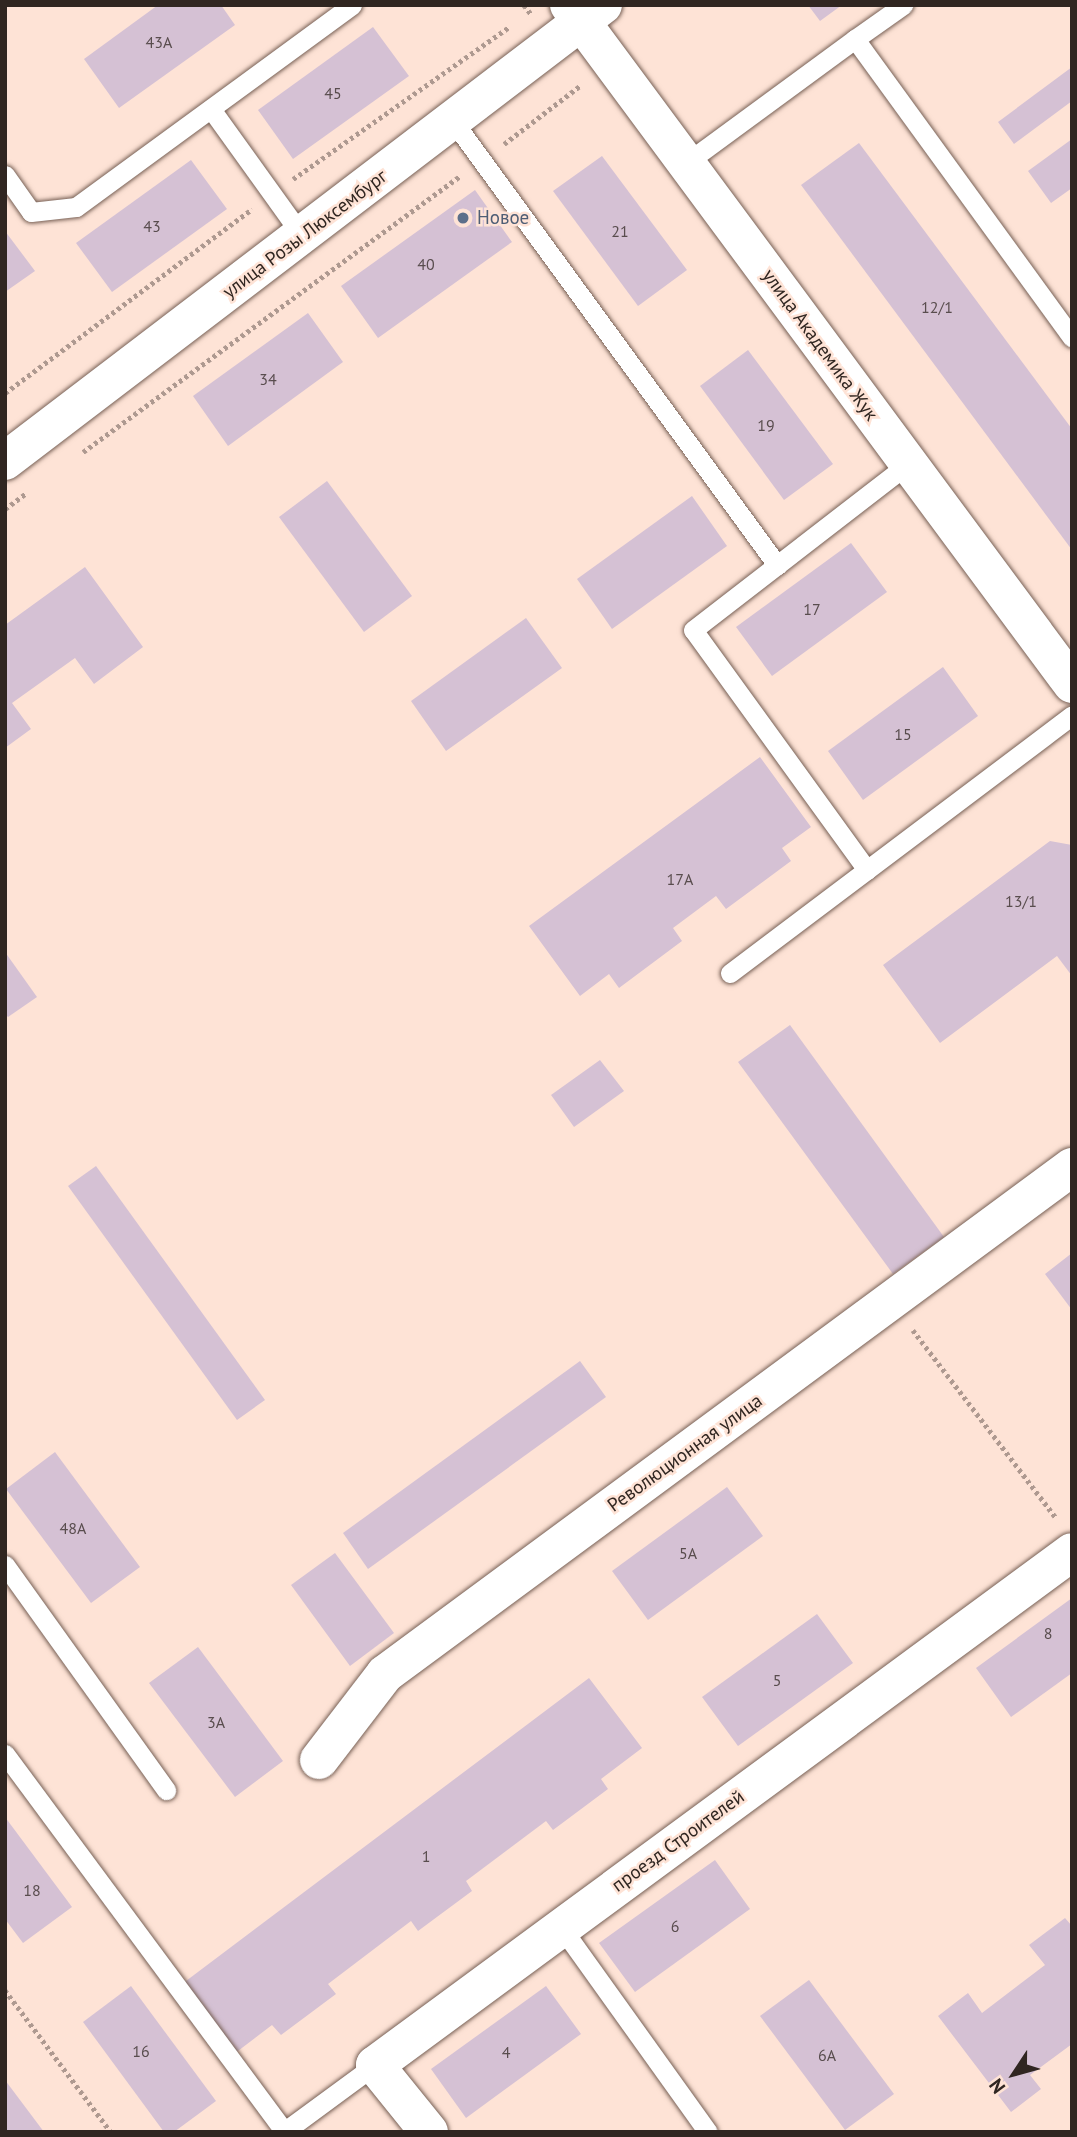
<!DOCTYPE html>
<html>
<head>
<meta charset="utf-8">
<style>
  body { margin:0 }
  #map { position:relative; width:1077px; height:2137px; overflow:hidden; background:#fee3d6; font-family:"PT Sans",sans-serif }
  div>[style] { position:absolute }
  .building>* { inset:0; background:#d5c1d4 }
  .path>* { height:4.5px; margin-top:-2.25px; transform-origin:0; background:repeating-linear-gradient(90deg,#ae9990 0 3.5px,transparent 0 7px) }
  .roads { filter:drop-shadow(0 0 2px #776055) drop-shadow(0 0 2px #776055) }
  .service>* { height:19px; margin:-9.5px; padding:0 9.5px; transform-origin:9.5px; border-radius:9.5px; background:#fff }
  .minor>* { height:38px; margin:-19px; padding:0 19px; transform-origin:19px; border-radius:19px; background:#fff }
  .tertiary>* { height:38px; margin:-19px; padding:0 19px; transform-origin:19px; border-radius:19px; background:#fff }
  .dots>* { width:19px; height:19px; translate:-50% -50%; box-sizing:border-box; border:4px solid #fee3d6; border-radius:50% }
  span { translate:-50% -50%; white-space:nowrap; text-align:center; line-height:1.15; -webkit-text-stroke:5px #fee3d6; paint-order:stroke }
  .number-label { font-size:16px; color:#594d4e }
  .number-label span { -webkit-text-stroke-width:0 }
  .service-label { font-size:19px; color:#4e5e75 }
  .left { translate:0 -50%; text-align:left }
  .street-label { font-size:19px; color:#302621 }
  .frame { position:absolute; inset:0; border:7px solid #302621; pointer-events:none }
  .north { position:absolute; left:979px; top:2039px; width:70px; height:70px; -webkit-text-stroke:5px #fee3d6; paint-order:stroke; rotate:234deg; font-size:19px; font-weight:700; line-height:28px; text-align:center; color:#302621 }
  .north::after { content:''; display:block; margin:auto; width:24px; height:32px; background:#302621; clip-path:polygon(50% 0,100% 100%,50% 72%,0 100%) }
</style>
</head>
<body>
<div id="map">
  <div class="building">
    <i style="clip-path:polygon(158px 5px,221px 5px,235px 25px,119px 108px,84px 59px)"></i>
    <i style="clip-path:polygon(808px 5px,842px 5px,820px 21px)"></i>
    <i style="clip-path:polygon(373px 27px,409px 76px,293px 159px,258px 110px)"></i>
    <i style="clip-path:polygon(1072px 67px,1072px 101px,1014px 144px,998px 122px)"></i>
    <i style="clip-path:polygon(1072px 139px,1072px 188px,1051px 203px,1028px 171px)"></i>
    <i style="clip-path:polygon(859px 143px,1072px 429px,1072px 550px,801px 185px)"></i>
    <i style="clip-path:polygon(602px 156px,687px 270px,638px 306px,553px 191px)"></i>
    <i style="clip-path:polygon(191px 160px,227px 209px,112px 292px,76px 243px)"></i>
    <i style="clip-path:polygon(475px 190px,512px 242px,378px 338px,341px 286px)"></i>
    <i style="clip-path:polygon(5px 231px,35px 271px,5px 292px)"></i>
    <i style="clip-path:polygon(308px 313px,343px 362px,228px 446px,193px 396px)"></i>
    <i style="clip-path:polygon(748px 350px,833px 464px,784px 500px,700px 386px)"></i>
    <i style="clip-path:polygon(327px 481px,412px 596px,364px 632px,279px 517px)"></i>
    <i style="clip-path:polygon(692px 496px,727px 546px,612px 629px,577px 579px)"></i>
    <i style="clip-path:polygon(851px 543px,887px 592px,772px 676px,736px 627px)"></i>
    <i style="clip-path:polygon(85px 567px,143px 647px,94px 684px,75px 658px,12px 703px,31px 729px,5px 748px,5px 625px)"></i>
    <i style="clip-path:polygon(526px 618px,562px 668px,446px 751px,411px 701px)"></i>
    <i style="clip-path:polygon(943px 667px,978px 716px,863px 800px,828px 751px)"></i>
    <i style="clip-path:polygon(760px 757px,811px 827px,782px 848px,791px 861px,726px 909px,716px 896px,673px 928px,682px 941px,619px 988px,609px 974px,580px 996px,529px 926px)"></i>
    <i style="clip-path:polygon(1050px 841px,1072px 845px,1072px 976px,1057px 956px,940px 1043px,883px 965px)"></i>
    <i style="clip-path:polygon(5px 952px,37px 997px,8px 1017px,5px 1014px)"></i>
    <i style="clip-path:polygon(790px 1025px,944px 1237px,893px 1274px,738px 1062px)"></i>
    <i style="clip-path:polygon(600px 1060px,624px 1091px,574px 1127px,551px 1095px)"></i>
    <i style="clip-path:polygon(96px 1166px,265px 1400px,237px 1420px,68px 1186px)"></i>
    <i style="clip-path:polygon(1072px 1253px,1072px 1310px,1045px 1274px)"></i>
    <i style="clip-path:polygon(580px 1361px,606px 1397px,368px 1569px,343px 1533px)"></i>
    <i style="clip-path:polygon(55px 1452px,140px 1567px,91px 1603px,6px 1489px)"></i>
    <i style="clip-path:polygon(727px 1487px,763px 1536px,648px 1620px,612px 1571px)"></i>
    <i style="clip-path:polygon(335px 1553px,394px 1633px,350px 1666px,291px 1585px)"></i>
    <i style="clip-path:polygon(1072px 1598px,1072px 1673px,1011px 1717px,976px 1668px)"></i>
    <i style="clip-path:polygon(817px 1614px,853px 1663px,738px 1746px,702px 1697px)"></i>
    <i style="clip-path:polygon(198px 1647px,283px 1761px,235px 1797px,149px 1683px)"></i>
    <i style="clip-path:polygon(589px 1678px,642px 1748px,601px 1779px,608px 1789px,553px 1830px,546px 1821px,466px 1881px,472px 1891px,418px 1931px,411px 1921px,328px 1984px,336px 1994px,281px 2035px,272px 2025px,230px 2057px,178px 1987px)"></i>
    <i style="clip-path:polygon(5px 1817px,72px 1907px,23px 1943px,5px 1919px)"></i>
    <i style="clip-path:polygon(715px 1860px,750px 1909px,635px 1992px,599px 1943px)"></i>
    <i style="clip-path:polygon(1065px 1918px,1072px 1926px,1072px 2044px,1030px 2075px,1041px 2089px,1011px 2112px,938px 2016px,968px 1993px,982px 2013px,1045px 1965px,1029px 1945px)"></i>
    <i style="clip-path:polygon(809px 1980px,894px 2094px,845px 2130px,760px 2016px)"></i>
    <i style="clip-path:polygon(131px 1986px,216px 2101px,174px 2132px,164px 2132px,83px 2022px)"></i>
    <i style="clip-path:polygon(546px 1986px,581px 2034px,466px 2118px,431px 2069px)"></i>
    <i style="clip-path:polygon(5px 2080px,44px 2132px,5px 2132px)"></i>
  </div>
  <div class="path">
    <i style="left:524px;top:5px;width:11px;rotate:52deg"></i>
    <i style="left:504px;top:144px;width:97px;rotate:-37.5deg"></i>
    <i style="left:293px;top:179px;width:264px;rotate:-35.1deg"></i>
    <i style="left:5px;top:393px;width:308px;rotate:-36.7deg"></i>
    <i style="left:83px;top:452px;width:467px;rotate:-36.2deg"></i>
    <i style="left:5px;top:509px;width:25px;rotate:-37deg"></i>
    <i style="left:913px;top:1330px;width:236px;rotate:52.7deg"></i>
    <i style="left:5px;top:1990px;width:177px;rotate:53.3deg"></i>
  </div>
  <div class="roads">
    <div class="service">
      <i style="left:855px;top:39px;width:59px;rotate:-35.3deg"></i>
      <i style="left:211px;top:109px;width:158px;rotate:54.3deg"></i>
      <i style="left:453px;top:121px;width:550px;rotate:53.88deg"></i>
      <i style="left:686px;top:163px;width:210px;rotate:-36.3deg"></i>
      <i style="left:855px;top:39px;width:369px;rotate:54deg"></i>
      <i style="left:5px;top:175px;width:45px;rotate:54.9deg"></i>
      <i style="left:31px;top:212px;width:45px;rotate:-6.3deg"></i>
      <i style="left:76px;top:207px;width:342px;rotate:-36.2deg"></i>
      <i style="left:867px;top:870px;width:296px;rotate:-125.9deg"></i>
      <i style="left:693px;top:630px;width:272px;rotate:-37.7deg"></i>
      <i style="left:730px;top:973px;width:428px;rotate:-37deg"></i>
      <i style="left:5px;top:1565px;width:277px;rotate:54.4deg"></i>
      <i style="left:5px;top:1754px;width:470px;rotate:53.5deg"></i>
      <i style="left:561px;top:1927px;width:252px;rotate:54.4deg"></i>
      <i style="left:285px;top:2131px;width:112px;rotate:-36.3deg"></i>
    </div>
    <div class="minor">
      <i style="left:5px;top:461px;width:752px;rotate:-37.33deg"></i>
      <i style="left:319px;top:1760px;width:108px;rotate:-52.5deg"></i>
      <i style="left:385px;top:1674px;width:854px;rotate:-36.43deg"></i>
      <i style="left:429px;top:2132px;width:86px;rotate:-128.9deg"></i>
      <i style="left:375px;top:2065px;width:865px;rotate:-36.35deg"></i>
    </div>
    <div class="tertiary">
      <i style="left:569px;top:5px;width:845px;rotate:53.47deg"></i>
    </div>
  </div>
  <div class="dots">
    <i style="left:463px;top:218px;background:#5c6f8a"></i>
  </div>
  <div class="number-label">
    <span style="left:159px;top:42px">43А</span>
    <span style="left:333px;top:93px">45</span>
    <span style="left:152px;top:226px">43</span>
    <span style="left:620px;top:231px">21</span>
    <span style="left:426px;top:264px">40</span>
    <span style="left:937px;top:307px">12/1</span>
    <span style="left:268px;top:379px">34</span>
    <span style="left:766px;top:425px">19</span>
    <span style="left:812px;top:609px">17</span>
    <span style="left:903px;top:734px">15</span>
    <span style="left:680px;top:879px">17А</span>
    <span style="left:1021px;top:901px">13/1</span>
    <span style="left:73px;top:1528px">48А</span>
    <span style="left:688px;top:1553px">5А</span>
    <span style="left:1048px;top:1633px">8</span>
    <span style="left:777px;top:1680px">5</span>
    <span style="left:216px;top:1722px">3А</span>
    <span style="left:426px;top:1856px">1</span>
    <span style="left:32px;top:1890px">18</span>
    <span style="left:675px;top:1926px">6</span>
    <span style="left:141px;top:2051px">16</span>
    <span style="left:506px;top:2052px">4</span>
    <span style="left:827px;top:2055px">6А</span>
  </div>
  <div class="service-label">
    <span class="left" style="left:477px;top:218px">Новое</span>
  </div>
  <div class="street-label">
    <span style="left:305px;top:234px;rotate:-37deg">улица Розы Люксембург</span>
    <span style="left:820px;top:345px;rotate:54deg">улица Академика Жук</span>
    <span style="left:685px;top:1453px;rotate:-36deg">Революционная улица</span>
    <span style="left:678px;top:1841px;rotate:-36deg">проезд Строителей</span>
  </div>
  <div class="frame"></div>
  <div class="north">N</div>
</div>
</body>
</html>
